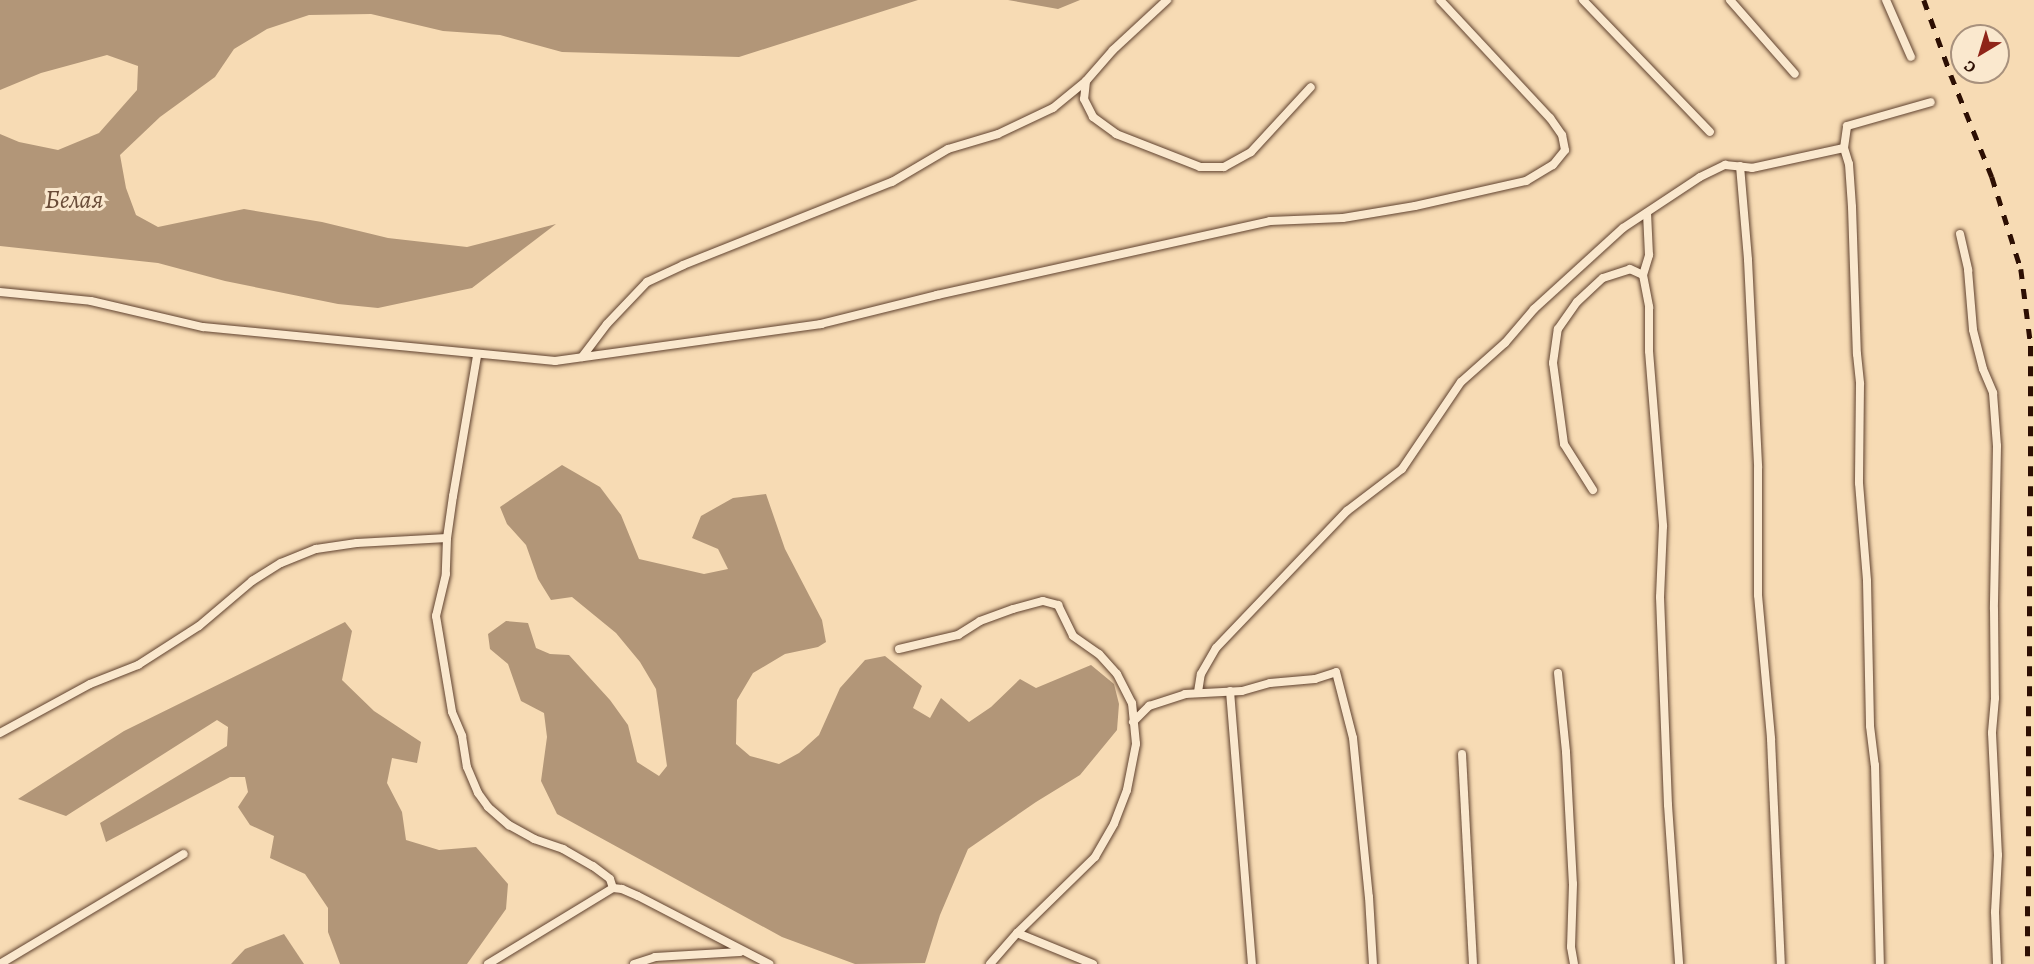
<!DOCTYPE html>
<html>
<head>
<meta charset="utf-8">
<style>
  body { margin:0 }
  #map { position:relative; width:2034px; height:964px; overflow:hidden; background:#f7dbb4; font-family:Alegreya,serif }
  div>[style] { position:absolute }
  .water>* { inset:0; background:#b29678 }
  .roads { filter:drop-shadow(0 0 2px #60422f) drop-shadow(0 0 2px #60422f) }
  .service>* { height:8px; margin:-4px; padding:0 4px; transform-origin:4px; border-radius:4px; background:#fae8ce }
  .rail>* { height:4.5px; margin-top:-2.25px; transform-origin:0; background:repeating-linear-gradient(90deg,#2d0f03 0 10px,transparent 0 20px) }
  span { translate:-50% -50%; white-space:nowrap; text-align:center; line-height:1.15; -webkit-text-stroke:6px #fae8ce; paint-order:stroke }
  .water-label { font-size:26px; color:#694c38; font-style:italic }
  .north { position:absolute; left:1950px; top:24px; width:60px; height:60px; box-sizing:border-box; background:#fae8ce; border:2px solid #a8917d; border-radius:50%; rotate:218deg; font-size:16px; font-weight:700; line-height:24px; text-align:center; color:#2d0f03 }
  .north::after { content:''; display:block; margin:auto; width:21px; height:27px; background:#8f2418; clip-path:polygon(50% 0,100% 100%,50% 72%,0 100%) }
</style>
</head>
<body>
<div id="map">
  <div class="water">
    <i style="clip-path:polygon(0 0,918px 0,739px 57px,562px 52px,500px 35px,443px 31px,371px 14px,309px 15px,267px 29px,234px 49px,215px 77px,160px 117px,120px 155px,126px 188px,136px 215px,158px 227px,244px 209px,322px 222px,388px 238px,467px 247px,556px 224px,472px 288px,378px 308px,338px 304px,225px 281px,158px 263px,0 246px,0 134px,19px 142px,58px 150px,99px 133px,137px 90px,138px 66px,107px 55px,41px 73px,0 90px)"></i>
    <i style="clip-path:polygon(1008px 0,1080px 0,1058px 9px)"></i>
    <i style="clip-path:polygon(562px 465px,600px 487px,621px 515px,639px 559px,704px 574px,728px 569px,718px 549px,692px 538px,701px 516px,733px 498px,766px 494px,785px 549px,822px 620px,826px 642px,818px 647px,785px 654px,753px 673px,737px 700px,736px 744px,750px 756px,779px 764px,799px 753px,819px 735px,840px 688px,865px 660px,885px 656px,922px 686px,913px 708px,930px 718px,941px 698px,969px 722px,991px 707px,1020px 679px,1036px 688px,1091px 665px,1114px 684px,1119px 704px,1117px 730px,1080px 775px,1036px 802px,968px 849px,940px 915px,925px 963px,855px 964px,782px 937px,557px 814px,541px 781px,547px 737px,544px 713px,521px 701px,508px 664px,490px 649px,488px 634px,506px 621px,528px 623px,536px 648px,550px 654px,569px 655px,610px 700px,628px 725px,637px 762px,659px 776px,667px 766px,656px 689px,640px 662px,616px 633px,572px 597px,551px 600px,538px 579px,526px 545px,507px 524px,500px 507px)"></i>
    <i style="clip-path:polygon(345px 622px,352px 631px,342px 680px,374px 711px,421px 742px,417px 763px,392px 758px,387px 783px,402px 812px,406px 840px,439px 850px,476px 847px,508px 884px,506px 909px,467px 964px,340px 964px,328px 932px,328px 908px,305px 874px,270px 858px,274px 836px,250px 825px,238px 807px,248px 792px,245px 777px,230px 777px,106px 842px,100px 823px,227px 746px,228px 727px,217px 720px,66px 816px,18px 799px,124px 731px)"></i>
    <i style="clip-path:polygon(284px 934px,304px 964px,231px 964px,245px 949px)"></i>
  </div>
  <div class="roads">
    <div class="service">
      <i style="left:1583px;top:0;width:183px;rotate:46.1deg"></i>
      <i style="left:1730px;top:0;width:98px;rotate:48.7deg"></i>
      <i style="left:1886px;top:0;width:62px;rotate:66.3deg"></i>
      <i style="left:1086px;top:81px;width:18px;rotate:96deg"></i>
      <i style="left:1084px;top:99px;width:20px;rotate:63deg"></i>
      <i style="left:1093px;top:117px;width:29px;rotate:36deg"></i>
      <i style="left:1116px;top:134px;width:90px;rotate:21.4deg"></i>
      <i style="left:1200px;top:167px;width:24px"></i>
      <i style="left:1224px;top:167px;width:31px;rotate:-29deg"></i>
      <i style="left:1251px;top:152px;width:88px;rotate:-47.3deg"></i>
      <i style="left:1844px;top:148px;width:17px;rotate:73deg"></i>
      <i style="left:1849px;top:164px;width:43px;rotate:86deg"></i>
      <i style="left:1852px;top:207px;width:147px;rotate:88.1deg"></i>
      <i style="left:1857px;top:354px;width:30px;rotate:84deg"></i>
      <i style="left:1860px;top:384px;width:99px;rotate:90.6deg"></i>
      <i style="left:1859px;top:483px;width:98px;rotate:85.3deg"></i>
      <i style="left:1867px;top:581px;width:145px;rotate:88.8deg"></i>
      <i style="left:1870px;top:726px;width:39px;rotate:83deg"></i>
      <i style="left:1875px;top:765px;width:199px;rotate:88.6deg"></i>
      <i style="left:1740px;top:166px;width:94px;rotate:85.1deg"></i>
      <i style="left:1748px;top:260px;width:208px;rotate:87.2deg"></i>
      <i style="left:1758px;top:468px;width:127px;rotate:90deg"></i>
      <i style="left:1758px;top:595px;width:145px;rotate:84.8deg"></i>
      <i style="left:1771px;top:739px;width:225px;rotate:87.5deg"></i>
      <i style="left:1960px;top:234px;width:37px;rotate:77deg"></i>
      <i style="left:1968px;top:270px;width:60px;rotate:85.2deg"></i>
      <i style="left:1973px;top:330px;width:40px;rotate:75.6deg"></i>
      <i style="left:1983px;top:369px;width:26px;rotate:67deg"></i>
      <i style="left:1993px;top:393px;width:53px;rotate:85.7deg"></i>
      <i style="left:1997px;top:446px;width:163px;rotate:91.1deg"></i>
      <i style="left:1994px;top:609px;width:89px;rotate:89.4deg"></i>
      <i style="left:1995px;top:698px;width:35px;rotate:95deg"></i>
      <i style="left:1992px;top:733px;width:122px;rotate:87.2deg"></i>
      <i style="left:1998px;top:855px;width:57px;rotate:93deg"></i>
      <i style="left:1995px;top:912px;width:52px;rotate:87.8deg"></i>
      <i style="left:1643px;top:275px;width:21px;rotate:-73deg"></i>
      <i style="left:1649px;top:255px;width:42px;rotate:-92.7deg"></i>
      <i style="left:0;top:292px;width:91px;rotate:5.6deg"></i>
      <i style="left:91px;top:301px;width:115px;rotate:13.1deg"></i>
      <i style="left:203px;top:327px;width:354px;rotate:5.5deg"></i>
      <i style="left:555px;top:361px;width:269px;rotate:-7.9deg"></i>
      <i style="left:821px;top:324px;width:120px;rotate:-14deg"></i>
      <i style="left:937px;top:295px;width:341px;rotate:-12.5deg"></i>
      <i style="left:1270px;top:221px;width:73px;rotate:-2.4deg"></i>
      <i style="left:1343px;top:218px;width:73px;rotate:-9.5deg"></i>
      <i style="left:1415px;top:206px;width:114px;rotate:-12.7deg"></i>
      <i style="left:1526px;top:181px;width:31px;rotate:-31deg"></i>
      <i style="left:1553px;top:165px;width:19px;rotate:-51deg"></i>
      <i style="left:1565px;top:150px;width:15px;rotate:-101deg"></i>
      <i style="left:1562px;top:135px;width:21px;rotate:-125deg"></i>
      <i style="left:1550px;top:118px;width:161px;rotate:-133deg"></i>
      <i style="left:477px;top:356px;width:142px;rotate:99.7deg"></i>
      <i style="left:453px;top:496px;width:42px;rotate:98.1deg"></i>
      <i style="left:447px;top:538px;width:36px;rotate:92deg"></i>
      <i style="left:446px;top:574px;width:43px;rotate:103.4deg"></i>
      <i style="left:436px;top:616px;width:97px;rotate:80.5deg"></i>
      <i style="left:452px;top:712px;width:26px;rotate:67deg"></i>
      <i style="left:462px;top:736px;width:31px;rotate:81deg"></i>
      <i style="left:467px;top:767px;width:28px;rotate:67deg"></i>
      <i style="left:478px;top:793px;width:17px;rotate:54deg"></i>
      <i style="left:488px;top:807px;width:28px;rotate:41deg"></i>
      <i style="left:509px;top:825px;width:29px;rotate:29deg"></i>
      <i style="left:534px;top:839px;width:31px;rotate:19deg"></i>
      <i style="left:563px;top:849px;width:34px;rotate:30deg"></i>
      <i style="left:593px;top:866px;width:21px;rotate:37deg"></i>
      <i style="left:610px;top:879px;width:9px;rotate:72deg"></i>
      <i style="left:582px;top:357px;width:41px;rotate:-52.9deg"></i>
      <i style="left:607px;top:324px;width:58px;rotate:-46.4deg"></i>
      <i style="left:647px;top:282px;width:40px;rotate:-25deg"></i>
      <i style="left:683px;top:265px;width:225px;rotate:-21.7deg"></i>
      <i style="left:892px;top:182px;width:65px;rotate:-30.5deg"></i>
      <i style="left:948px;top:149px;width:52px;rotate:-16.7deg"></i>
      <i style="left:998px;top:134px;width:61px;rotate:-25.3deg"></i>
      <i style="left:1053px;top:108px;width:43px;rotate:-39.3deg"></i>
      <i style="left:1086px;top:81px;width:41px;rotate:-48.9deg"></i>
      <i style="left:1113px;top:50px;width:74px;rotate:-42.8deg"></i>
      <i style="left:1593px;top:490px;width:54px;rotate:-122.2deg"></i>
      <i style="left:1564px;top:444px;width:82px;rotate:-97.7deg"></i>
      <i style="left:1553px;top:363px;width:34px;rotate:-82deg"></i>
      <i style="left:1558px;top:329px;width:33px;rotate:-55deg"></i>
      <i style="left:1577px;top:302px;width:35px;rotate:-43deg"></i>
      <i style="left:1603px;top:278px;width:28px;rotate:-18deg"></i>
      <i style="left:1630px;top:269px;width:14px;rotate:25deg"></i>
      <i style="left:1643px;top:275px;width:33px;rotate:79deg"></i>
      <i style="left:1649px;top:307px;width:44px;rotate:90deg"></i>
      <i style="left:1649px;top:351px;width:176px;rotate:85.4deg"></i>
      <i style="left:1663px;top:526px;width:71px;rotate:92.4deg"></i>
      <i style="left:1660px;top:597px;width:208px;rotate:87.8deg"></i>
      <i style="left:1668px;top:805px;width:159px;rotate:86deg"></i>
      <i style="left:899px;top:649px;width:61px;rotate:-13.3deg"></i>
      <i style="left:958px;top:635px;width:26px;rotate:-32deg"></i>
      <i style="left:980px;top:621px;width:35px;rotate:-20deg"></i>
      <i style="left:1013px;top:609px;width:31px;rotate:-15deg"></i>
      <i style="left:1043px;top:601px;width:16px;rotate:15deg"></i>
      <i style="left:1058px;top:605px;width:34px;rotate:64deg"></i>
      <i style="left:1073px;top:636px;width:32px;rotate:35deg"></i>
      <i style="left:1099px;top:654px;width:27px;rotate:48deg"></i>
      <i style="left:1117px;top:674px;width:33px;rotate:63deg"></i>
      <i style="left:1132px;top:703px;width:41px;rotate:84.4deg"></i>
      <i style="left:1136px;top:744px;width:47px;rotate:101.1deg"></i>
      <i style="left:1127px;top:790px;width:36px;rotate:111deg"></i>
      <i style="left:1114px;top:824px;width:38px;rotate:120deg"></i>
      <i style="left:1095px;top:857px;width:109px;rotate:135.7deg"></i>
      <i style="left:1558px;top:673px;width:79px;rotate:84.2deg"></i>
      <i style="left:1566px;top:752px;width:132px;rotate:87deg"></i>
      <i style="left:1573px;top:884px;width:63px;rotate:91.8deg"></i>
      <i style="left:1571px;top:947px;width:17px;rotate:80deg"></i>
      <i style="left:1230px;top:691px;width:274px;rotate:85.4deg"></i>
      <i style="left:1198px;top:692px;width:18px;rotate:-81deg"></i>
      <i style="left:1201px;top:674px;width:30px;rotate:-60deg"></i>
      <i style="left:1216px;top:648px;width:190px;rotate:-46.3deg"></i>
      <i style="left:1347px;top:511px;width:69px;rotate:-37.4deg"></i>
      <i style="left:1402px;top:469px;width:105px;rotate:-55.9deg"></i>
      <i style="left:1461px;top:382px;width:59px;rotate:-41.6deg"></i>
      <i style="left:1505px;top:343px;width:45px;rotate:-49.5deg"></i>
      <i style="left:1534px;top:309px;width:120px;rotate:-42.3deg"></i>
      <i style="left:1623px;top:228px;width:92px;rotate:-33.5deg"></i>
      <i style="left:1700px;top:177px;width:28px;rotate:-26deg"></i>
      <i style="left:1725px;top:165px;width:27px;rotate:6deg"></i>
      <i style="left:1752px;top:168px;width:94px;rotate:-12.3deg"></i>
      <i style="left:1844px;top:148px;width:22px;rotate:-82deg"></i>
      <i style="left:1847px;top:126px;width:87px;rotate:-15.9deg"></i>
      <i style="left:1133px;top:722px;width:23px;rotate:-45deg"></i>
      <i style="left:1149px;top:706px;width:38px;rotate:-18deg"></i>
      <i style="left:1185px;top:694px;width:57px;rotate:-3deg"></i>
      <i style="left:1242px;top:691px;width:29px;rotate:-16deg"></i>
      <i style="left:1270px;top:683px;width:45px;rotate:-5.1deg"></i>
      <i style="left:1315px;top:679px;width:22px;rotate:-18deg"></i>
      <i style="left:1336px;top:672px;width:68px;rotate:75.6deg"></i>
      <i style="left:1353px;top:738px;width:160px;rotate:84.3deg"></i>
      <i style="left:1369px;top:897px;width:67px;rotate:86.6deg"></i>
      <i style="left:0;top:733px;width:102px;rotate:-28.6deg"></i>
      <i style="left:90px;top:684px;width:52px;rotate:-21.6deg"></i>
      <i style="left:138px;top:665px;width:72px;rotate:-32.6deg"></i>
      <i style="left:199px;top:626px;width:70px;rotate:-40.3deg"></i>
      <i style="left:252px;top:581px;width:34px;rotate:-32deg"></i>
      <i style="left:281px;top:563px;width:38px;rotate:-22deg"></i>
      <i style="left:316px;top:549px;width:41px;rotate:-8.3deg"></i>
      <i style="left:357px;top:543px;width:90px;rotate:-3.2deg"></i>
      <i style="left:1462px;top:754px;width:210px;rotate:87deg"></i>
      <i style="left:0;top:964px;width:214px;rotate:-30.9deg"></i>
      <i style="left:488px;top:964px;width:146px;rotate:-31.3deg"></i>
      <i style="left:613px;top:888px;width:9px;rotate:6deg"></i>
      <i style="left:622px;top:889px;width:17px;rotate:24deg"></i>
      <i style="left:638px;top:896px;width:148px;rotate:27.4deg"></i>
      <i style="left:634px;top:964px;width:22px;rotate:-18deg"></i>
      <i style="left:655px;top:957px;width:85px;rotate:-3.4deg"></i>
      <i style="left:990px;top:964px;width:41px;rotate:-48.9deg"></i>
      <i style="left:1017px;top:933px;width:82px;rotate:22.2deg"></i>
    </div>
  </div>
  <div class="rail">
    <i style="left:1924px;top:0;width:80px;rotate:70.2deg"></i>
    <i style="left:1951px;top:75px;width:110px;rotate:68.1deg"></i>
    <i style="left:1992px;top:177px;width:96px;rotate:72.5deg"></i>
    <i style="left:2021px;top:269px;width:78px;rotate:82.6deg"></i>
    <i style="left:2031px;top:346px;width:618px;rotate:90.28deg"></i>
  </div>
  <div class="water-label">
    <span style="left:74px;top:200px">Белая</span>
  </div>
  <div class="north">С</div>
</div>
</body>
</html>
